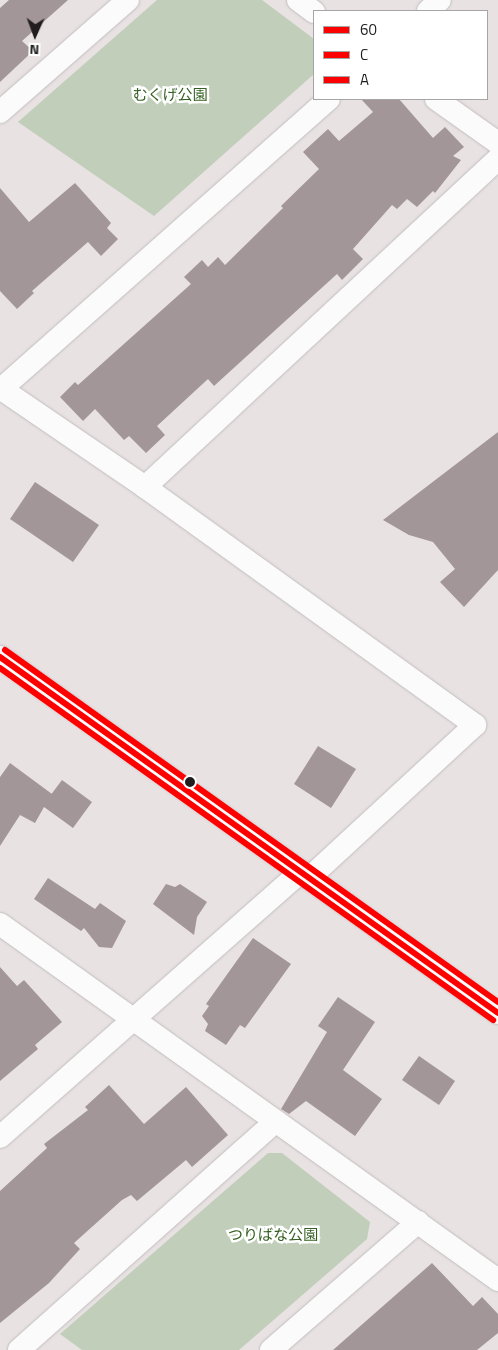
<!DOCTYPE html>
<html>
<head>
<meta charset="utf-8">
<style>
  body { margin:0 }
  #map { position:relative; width:498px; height:1350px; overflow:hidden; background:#e8e2e3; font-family:"Titillium Web","Noto Sans JP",sans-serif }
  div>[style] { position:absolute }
  .green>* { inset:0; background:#c1ceb9 }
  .building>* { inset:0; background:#a29699 }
  .roads { filter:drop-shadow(0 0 1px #c2bdbe) drop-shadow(0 0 1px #c2bdbe) }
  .minor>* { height:22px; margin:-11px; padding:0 11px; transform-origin:11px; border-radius:11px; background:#fcfbfb }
  .bus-1>* { height:6px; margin:-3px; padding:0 3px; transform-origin:3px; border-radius:3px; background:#f00 }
  .bus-2>* { height:6px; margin:-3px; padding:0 3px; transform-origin:3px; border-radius:3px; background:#f00 }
  .bus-3>* { height:6px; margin:-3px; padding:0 3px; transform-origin:3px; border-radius:3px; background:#f00 }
  .dots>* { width:14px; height:14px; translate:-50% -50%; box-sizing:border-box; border:2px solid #fff; border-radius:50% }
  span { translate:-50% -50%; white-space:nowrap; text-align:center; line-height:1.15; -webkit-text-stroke:5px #fff; paint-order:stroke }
  .park-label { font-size:15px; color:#356022 }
  .legend { position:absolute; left:313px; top:10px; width:175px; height:90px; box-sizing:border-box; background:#fff; border:1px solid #a6a5a5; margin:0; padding:6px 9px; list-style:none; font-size:15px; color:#211d1e }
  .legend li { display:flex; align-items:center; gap:10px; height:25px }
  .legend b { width:25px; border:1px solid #a6a5a5 }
  .north { position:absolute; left:10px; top:10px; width:50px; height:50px; -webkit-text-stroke:4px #fff; paint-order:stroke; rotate:182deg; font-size:14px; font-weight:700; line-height:20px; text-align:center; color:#211d1e }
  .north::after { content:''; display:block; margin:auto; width:18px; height:22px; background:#211d1e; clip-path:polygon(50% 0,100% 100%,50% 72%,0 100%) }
</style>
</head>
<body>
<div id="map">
  <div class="green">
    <i style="clip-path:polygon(157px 0,262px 0,314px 39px,314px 74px,154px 216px,18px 122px)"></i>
    <i style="clip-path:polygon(268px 1153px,282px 1153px,370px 1222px,367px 1239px,239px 1350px,82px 1350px,60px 1334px)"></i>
  </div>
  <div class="building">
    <i style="clip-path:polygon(9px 0,68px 0,22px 41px,33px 51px,0 82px,0 8px)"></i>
    <i style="clip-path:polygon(361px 99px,399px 99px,433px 138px,445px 127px,464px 147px,453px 156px,461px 160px,435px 193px,433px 191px,417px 207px,407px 199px,397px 209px,392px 205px,353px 249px,363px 259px,342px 280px,337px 274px,214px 386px,208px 379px,157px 426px,165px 435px,146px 453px,129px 436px,124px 440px,95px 409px,83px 421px,60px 397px,75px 382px,78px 385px,191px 284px,184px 277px,202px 260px,208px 267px,218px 257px,225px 265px,283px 208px,281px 206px,319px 169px,303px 152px,328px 129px,339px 141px,373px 112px)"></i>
    <i style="clip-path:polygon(75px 183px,111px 223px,107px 228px,118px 239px,101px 256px,88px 242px,32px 291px,34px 293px,17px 309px,0 291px,0 188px,29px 222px)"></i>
    <i style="clip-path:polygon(498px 432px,498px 570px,464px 607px,440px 582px,455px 569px,433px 542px,409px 535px,383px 520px)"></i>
    <i style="clip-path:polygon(35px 482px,99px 525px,73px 562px,10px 519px)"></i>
    <i style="clip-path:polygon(318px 746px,356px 769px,331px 808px,294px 784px)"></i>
    <i style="clip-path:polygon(10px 763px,52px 794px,50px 796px,62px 780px,92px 802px,73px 828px,44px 807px,35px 823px,20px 815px,0 846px,0 777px)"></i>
    <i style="clip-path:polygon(48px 878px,95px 909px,100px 903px,126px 921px,112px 948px,99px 947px,84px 928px,81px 931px,34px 899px)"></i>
    <i style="clip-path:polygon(166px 884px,175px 887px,180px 884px,207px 902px,197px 917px,194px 935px,153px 904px)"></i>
    <i style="clip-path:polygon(253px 938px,291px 964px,245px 1028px,240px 1025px,226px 1045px,205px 1031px,208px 1024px,202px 1016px,209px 1006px,206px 1004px)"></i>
    <i style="clip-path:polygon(0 967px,17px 986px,24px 980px,62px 1022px,35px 1045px,38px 1049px,0 1081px)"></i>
    <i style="clip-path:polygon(338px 997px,375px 1022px,343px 1070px,382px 1099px,355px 1136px,306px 1101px,289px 1114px,281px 1109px,327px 1032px,318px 1026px)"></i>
    <i style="clip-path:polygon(419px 1056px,455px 1081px,439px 1105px,402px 1080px)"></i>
    <i style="clip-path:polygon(109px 1085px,144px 1124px,186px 1087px,228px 1135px,192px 1167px,186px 1160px,137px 1201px,131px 1195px,122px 1200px,74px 1243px,80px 1249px,49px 1283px,0 1323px,0 1191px,47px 1148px,44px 1144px,88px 1110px,85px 1107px)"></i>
    <i style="clip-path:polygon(432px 1263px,473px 1306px,482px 1297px,498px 1314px,498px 1333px,477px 1350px,333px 1350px)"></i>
  </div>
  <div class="roads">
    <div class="minor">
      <i style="left:298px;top:0;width:20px;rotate:37deg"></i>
      <i style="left:428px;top:11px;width:16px;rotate:-43deg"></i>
      <i style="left:436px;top:99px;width:76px;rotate:35.4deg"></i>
      <i style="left:0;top:112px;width:170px;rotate:-41.2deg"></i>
      <i style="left:0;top:388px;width:176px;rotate:34.3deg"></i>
      <i style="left:145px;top:487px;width:407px;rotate:35.8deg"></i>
      <i style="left:475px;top:725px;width:226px;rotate:137.3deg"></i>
      <i style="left:0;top:390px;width:439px;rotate:-41.5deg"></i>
      <i style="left:145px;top:487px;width:482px;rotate:-42.9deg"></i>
      <i style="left:0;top:657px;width:612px;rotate:35.56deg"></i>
      <i style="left:0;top:924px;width:612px;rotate:35.56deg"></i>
      <i style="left:0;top:1137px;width:401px;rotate:-41.4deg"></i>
      <i style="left:19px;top:1350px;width:344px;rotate:-41.7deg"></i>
      <i style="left:271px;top:1350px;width:195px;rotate:-41deg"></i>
    </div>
  </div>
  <div class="bus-1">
    <i style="left:0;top:657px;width:612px;rotate:35.56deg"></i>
  </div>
  <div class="bus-2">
    <i style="left:0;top:668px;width:606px;rotate:35.53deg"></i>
  </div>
  <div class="bus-3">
    <i style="left:5px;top:650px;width:606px;rotate:35.53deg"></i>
  </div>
  <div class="dots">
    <i style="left:190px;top:782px;background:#211d1e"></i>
  </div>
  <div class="park-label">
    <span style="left:170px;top:95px">むくげ公園</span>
    <span style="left:273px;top:1235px">つりばな公園</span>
  </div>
  <ul class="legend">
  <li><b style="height:6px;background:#f00"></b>60</li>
  <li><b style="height:6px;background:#f00"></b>C</li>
  <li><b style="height:6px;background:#f00"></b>A</li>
  </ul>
  <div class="north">N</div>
</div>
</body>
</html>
